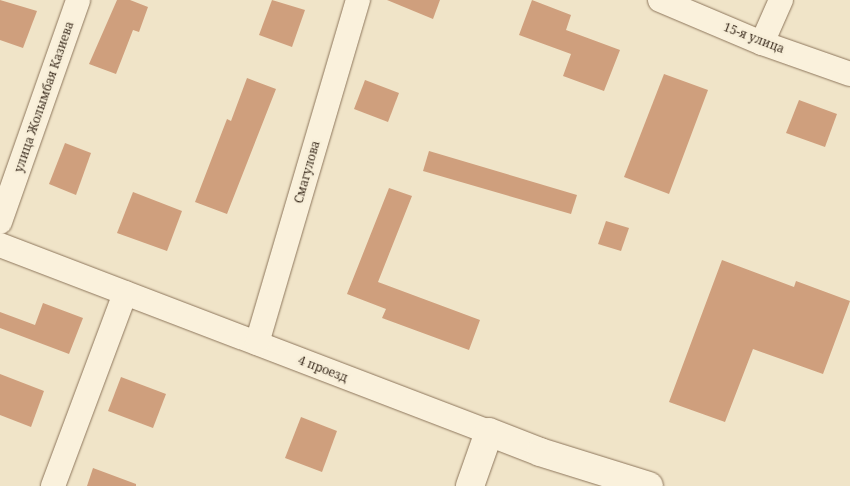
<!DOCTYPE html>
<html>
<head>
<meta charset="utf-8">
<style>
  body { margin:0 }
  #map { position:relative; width:850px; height:486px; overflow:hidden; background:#f0e4c8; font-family:"Noto Serif",serif }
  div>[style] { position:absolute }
  .building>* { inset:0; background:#cf9f7d }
  .roads { filter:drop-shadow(0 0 1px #8d765c) drop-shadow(0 0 1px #8d765c) }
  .street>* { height:24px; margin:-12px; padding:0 12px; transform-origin:12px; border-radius:12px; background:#faf1dc }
  .secondary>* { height:28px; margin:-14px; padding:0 14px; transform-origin:14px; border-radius:14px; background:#faf1dc }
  span { translate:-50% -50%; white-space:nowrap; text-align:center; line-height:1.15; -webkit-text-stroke:4.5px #f7eed8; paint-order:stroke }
  .street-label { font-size:12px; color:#3d2e20 }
</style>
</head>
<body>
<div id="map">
  <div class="building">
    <i style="clip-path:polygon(0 0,37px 11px,23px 48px,0 40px)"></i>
    <i style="clip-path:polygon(117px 0,130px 0,148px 7px,139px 32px,133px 30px,116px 74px,89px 64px)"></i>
    <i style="clip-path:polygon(272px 0,305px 10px,292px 47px,259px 35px)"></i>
    <i style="clip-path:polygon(387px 0,440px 0,433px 19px)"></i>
    <i style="clip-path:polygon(532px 0,571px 15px,566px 30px,620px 50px,604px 91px,563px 76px,571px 54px,519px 35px)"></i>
    <i style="clip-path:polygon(664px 74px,708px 90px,669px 194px,624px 177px)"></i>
    <i style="clip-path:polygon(247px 78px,276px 89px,227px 214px,195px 202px,227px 119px,231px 121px)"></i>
    <i style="clip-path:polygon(365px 80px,399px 93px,388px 122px,354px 109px)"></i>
    <i style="clip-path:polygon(799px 100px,837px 114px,825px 147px,786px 133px)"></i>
    <i style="clip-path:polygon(65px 143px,91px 153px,76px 195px,49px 184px)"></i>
    <i style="clip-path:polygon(429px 151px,577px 195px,571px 214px,423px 171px)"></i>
    <i style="clip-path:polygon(389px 188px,412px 196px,378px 282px,480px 320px,469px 350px,382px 318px,386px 309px,347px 294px)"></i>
    <i style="clip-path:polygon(133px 192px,182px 211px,167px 251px,117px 233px)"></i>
    <i style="clip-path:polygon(606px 221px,629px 228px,621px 251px,598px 244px)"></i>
    <i style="clip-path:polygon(722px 260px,794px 287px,796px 281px,850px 301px,823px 374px,753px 349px,725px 422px,669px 402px)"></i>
    <i style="clip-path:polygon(43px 303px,83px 318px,69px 354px,0 328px,0 312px,35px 325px)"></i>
    <i style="clip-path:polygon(0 374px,44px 391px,31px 427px,0 415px)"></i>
    <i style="clip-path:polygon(121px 377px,166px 394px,153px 428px,108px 411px)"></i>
    <i style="clip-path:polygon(301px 417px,337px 431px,322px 472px,285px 458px)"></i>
    <i style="clip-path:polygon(93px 468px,136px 484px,136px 486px,87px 486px)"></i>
  </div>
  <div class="roads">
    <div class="street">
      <i style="left:660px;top:0;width:111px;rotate:22.9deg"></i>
      <i style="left:762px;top:43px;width:93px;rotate:19.4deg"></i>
      <i style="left:762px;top:43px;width:47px;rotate:-66.2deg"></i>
      <i style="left:0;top:222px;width:235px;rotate:-70.6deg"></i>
      <i style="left:0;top:245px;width:524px;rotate:20.93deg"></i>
      <i style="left:257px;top:343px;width:358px;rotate:-73.6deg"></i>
      <i style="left:53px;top:486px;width:206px;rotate:-69.5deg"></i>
    </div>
    <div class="secondary">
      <i style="left:470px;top:486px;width:57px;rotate:-70.6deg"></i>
      <i style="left:489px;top:432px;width:55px;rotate:21.4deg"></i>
      <i style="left:540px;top:452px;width:114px;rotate:17.3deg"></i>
    </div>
  </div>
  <div class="street-label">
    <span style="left:754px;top:38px;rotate:21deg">15-я улица</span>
    <span style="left:44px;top:97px;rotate:-71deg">улица Жолымбая Казиева</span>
    <span style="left:307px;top:172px;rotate:-74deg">Смагулова</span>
    <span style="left:323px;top:369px;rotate:21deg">4 проезд</span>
  </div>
</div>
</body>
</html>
